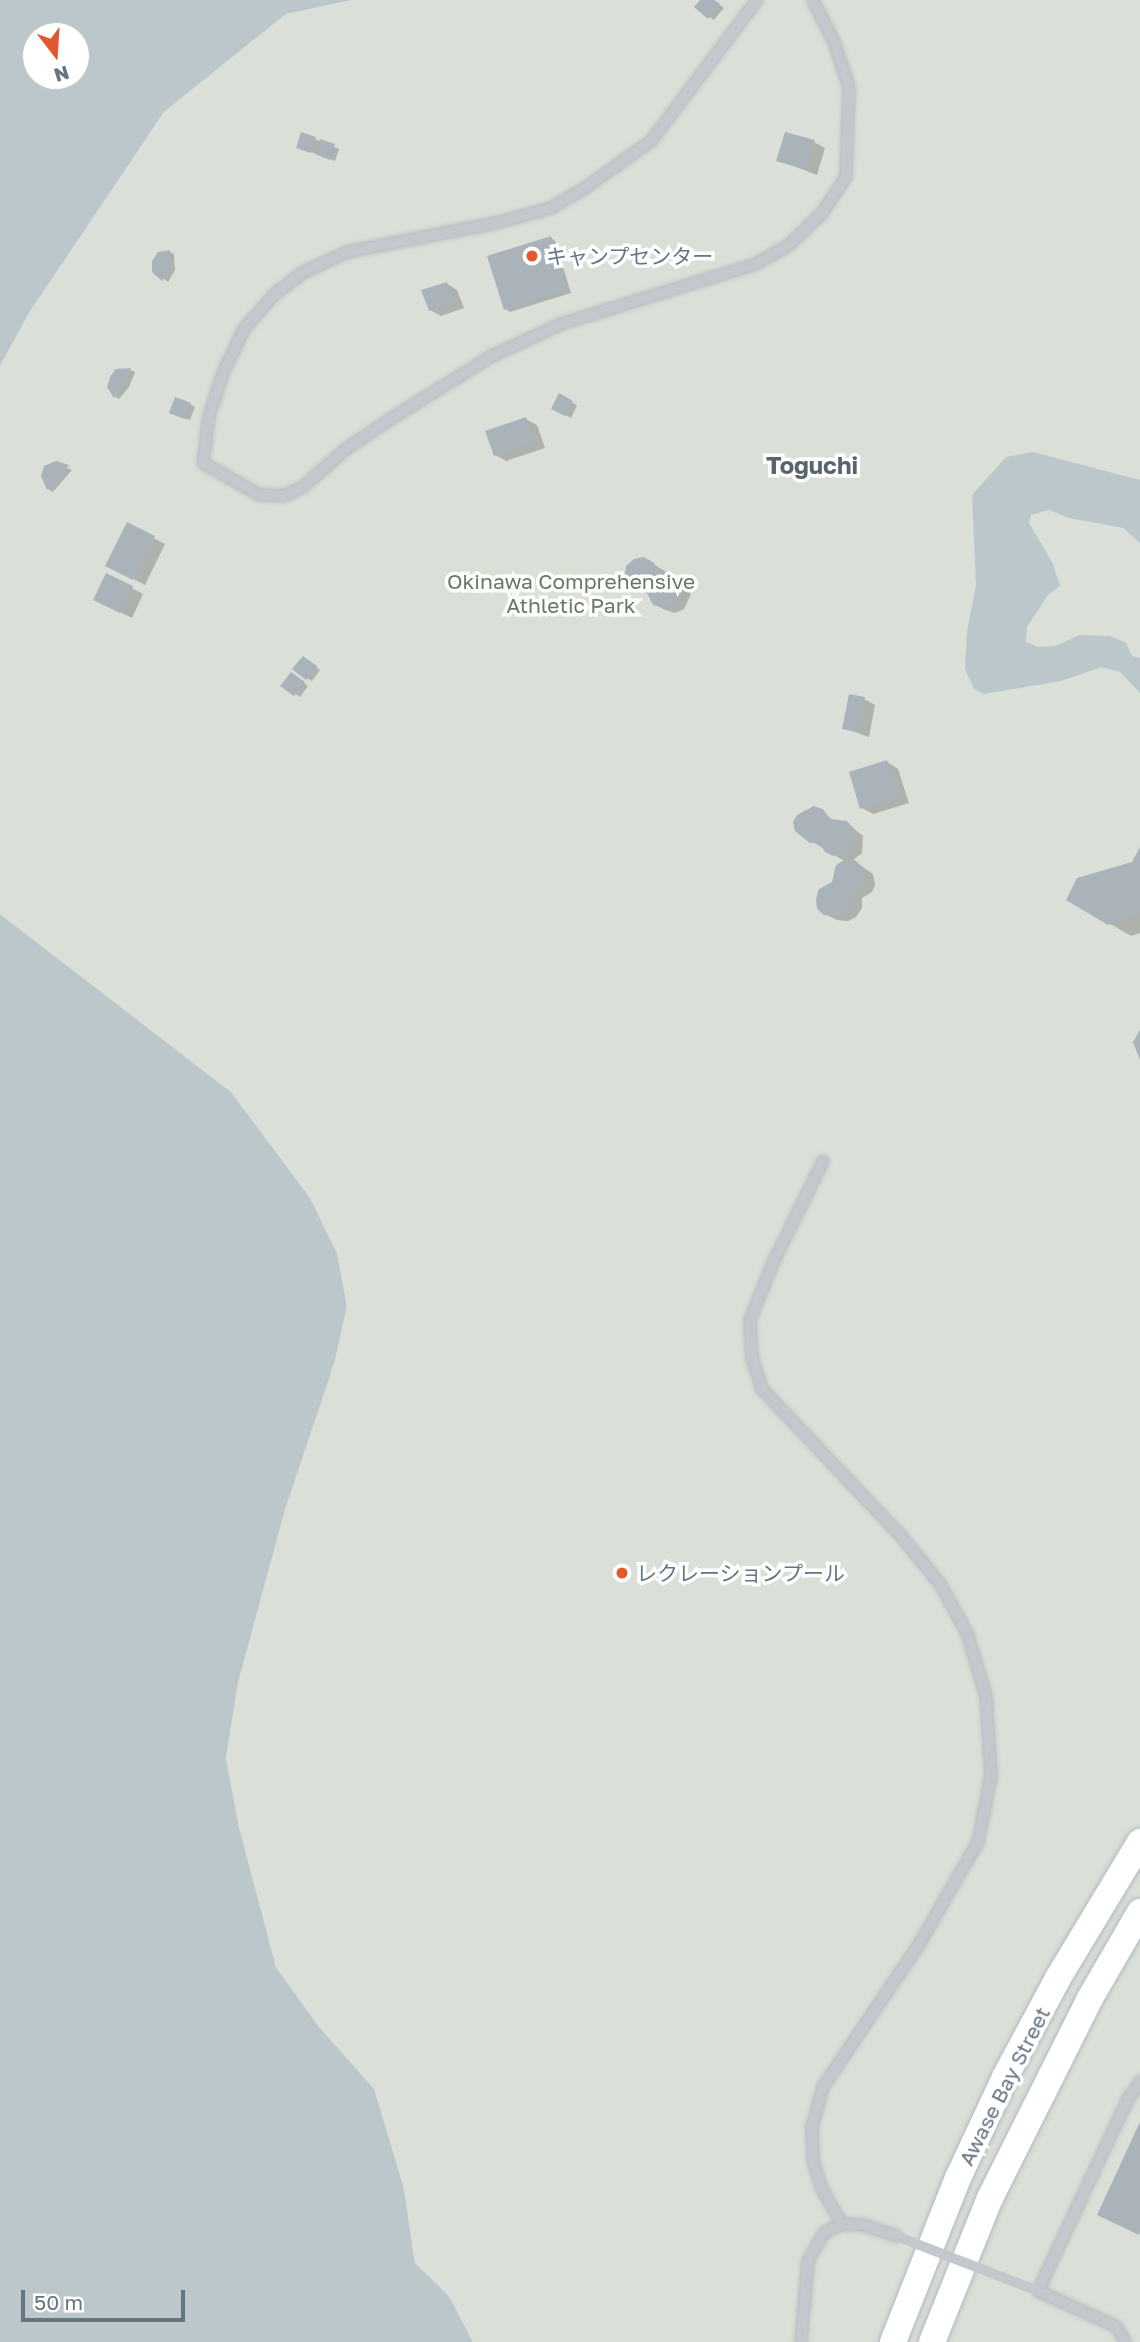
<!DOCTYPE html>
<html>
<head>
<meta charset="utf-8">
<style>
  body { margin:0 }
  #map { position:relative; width:1140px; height:2342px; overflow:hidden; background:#fafaf8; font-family:"Golos Text","Noto Sans JP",sans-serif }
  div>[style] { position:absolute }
  .green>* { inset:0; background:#dadfd7 }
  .water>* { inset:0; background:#bbc7cb }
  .shadow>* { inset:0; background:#0003 }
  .building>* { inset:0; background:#aab3b9 }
  .roads { filter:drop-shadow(0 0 2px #b3babf) drop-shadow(0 0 2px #b3babf) }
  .lane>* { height:10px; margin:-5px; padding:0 5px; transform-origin:5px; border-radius:5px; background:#c3c8cc }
  .secondary>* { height:26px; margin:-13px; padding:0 13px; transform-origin:13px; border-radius:13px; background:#fff }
  .lane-bridge>* { height:10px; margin:-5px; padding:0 5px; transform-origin:5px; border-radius:5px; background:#c3c8cc }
  .dots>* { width:19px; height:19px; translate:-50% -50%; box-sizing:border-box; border:4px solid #fff; border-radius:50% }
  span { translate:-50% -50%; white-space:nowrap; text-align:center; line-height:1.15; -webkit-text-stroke:7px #fff; paint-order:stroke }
  .poi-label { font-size:21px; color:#657683 }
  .left { translate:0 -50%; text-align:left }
  .park-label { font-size:21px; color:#687a64 }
  .street-label { font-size:21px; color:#657683 }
  .quarter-label { font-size:24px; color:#57646e; font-weight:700 }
  .north { position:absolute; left:21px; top:21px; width:70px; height:70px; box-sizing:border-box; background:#fff; border:2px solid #c1c8cd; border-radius:50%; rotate:163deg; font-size:19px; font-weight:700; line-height:28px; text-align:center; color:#657683 }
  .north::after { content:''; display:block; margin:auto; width:24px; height:32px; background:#e4572e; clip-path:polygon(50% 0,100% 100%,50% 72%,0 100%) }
  .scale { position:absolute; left:21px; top:2290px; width:164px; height:32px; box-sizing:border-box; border:4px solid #657683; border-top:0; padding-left:9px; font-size:21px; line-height:24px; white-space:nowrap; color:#657683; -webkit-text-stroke:5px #fff; paint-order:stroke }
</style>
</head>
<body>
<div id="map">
  <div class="green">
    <i style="clip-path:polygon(352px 0,1140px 0,1140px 2342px,473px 2342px,449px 2296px,415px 2263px,404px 2189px,319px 2027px,276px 1967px,239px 1827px,226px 1758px,238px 1683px,285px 1510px,335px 1361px,347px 1306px,337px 1253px,310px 1198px,231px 1092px,0 914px,0 366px,29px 313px,164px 112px,286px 14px)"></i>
  </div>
  <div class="water">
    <i style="clip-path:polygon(evenodd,0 0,352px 0,286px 14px,164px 112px,29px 313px,0 366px,0 0,77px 35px,77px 77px,35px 77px,35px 35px,77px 35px)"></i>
    <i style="clip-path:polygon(1033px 452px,1140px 480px,1140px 543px,1123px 528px,1069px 518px,1049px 510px,1031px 515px,1029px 523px,1053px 564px,1060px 586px,1048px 595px,1027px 627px,1026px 642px,1038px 647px,1055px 646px,1080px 635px,1110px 636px,1126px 643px,1132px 656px,1140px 658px,1140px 693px,1120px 672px,1102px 667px,1061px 681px,984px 694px,974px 689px,965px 669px,967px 631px,976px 585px,972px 495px,1006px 457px)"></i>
    <i style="clip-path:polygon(0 914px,231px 1092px,310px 1198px,337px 1253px,347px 1306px,335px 1361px,285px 1510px,238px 1683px,226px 1758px,239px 1827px,276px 1967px,319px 2027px,374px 2089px,404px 2189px,415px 2263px,449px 2296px,473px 2342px,0 2342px)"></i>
  </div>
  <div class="shadow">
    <i style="clip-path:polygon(702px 0,713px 0,724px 8px,714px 20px,696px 7px)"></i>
    <i style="clip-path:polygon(302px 134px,339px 149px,335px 161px,303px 149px)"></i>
    <i style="clip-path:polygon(814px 142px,825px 148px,817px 175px,778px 160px)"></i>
    <i style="clip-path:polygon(551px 238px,555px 241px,571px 293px,510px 312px,506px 309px)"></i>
    <i style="clip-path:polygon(170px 252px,174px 254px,175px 270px,168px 282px,154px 271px)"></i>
    <i style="clip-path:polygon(447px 284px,457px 290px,464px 308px,441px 316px,430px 310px)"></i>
    <i style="clip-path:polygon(130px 370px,135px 372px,129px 387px,119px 399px,115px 396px)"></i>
    <i style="clip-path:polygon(560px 396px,577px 405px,571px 418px,553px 408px)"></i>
    <i style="clip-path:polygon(190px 404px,195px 407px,190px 420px,176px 415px)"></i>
    <i style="clip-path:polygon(526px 419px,537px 425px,545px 448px,506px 461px,495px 455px)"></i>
    <i style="clip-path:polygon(56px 463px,72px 470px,53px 492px,48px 489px)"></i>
    <i style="clip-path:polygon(128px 525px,165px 544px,145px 585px,118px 571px)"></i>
    <i style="clip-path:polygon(644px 559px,665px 571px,667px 579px,687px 588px,691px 594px,684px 609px,675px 613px,665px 610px,654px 604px,650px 595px,632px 587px)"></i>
    <i style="clip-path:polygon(107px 575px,143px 594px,132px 618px,106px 605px)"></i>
    <i style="clip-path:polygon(308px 661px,320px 670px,312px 681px,307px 678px)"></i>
    <i style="clip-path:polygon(296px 677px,308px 686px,300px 697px,283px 685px)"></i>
    <i style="clip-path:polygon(864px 699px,875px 705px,869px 737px,844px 728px)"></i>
    <i style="clip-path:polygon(887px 762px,898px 769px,909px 803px,873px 814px,862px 808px)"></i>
    <i style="clip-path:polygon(814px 808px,837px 822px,846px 822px,863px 836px,862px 853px,853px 860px,873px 874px,875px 885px,872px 892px,862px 898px,862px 908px,856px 917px,848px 921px,837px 920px,825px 914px,846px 862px,811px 841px,795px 823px,804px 811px)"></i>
    <i style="clip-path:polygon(1140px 850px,1140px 933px,1131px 936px,1068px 899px,1133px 863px)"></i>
  </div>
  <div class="building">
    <i style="clip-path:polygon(700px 0,714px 0,720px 4px,708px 19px,694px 7px)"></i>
    <i style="clip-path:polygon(301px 132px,316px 137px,311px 153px,296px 148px)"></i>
    <i style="clip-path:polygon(785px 132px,815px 140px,806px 170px,776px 161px)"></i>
    <i style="clip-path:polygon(320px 139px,335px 144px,330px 160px,315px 154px)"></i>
    <i style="clip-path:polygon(551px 236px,567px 290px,504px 310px,487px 256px)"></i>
    <i style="clip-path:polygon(170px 250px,170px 267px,162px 281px,152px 272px,152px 261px,158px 252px)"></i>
    <i style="clip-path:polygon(447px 282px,454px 302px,429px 311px,421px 290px)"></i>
    <i style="clip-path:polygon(131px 368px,125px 384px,114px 398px,107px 387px,110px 377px,116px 369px)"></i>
    <i style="clip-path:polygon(559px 393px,573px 401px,565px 416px,551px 409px)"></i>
    <i style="clip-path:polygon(175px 397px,191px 403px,185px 419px,169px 413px)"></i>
    <i style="clip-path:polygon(526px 417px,535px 442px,494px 456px,485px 431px)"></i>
    <i style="clip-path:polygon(56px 461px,69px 465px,59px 481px,47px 490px,41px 476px,44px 466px)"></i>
    <i style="clip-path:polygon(127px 522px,155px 536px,133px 580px,105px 566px)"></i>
    <i style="clip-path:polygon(644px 557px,654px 563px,658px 574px,667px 574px,680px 586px,673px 604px,663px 607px,653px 605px,646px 591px,630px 588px,625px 574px,626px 566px,634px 559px)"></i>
    <i style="clip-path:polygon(106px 573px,133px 586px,120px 613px,93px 600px)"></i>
    <i style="clip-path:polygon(303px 656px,317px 666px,306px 680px,292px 669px)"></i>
    <i style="clip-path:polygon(291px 672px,305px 682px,294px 696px,280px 686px)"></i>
    <i style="clip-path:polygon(849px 694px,865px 697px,858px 732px,842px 729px)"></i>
    <i style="clip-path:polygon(887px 760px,899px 797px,860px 809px,849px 772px)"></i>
    <i style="clip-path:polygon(814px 806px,823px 809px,830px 819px,847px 821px,853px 828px,851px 847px,843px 854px,833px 856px,824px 851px,820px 842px,810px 843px,795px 831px,793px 822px,797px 815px)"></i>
    <i style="clip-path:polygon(1140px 847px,1140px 913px,1108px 925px,1066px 900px,1077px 878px,1132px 862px)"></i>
    <i style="clip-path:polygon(844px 860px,855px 860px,862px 867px,865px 878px,861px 886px,852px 892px,852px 902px,845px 912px,836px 916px,824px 915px,817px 909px,816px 899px,819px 889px,832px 882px,836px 865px)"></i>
    <i style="clip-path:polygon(1140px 1030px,1140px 1060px,1133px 1042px)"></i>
    <i style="clip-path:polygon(1140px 2122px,1140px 2232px,1139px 2235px,1097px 2215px)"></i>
  </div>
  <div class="roads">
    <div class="lane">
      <i style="left:757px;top:0;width:176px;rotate:126.9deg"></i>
      <i style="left:651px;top:141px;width:85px;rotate:144.6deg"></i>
      <i style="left:582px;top:190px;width:36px;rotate:150deg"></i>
      <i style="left:551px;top:208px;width:57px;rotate:164.7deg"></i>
      <i style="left:496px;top:223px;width:152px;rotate:169deg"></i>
      <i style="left:347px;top:252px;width:50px;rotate:155deg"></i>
      <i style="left:302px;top:273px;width:37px;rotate:142deg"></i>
      <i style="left:273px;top:296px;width:44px;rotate:131.3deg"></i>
      <i style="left:244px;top:329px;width:49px;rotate:115.5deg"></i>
      <i style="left:223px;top:373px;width:45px;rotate:108deg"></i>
      <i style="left:209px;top:416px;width:47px;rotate:97.3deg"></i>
      <i style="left:203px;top:463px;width:65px;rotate:29.3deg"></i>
      <i style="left:260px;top:495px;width:23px;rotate:2deg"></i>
      <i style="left:283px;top:496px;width:22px;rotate:-24deg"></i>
      <i style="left:303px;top:487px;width:57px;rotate:-41.5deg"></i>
      <i style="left:346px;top:449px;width:52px;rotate:-34deg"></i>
      <i style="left:389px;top:420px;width:121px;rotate:-31.9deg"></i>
      <i style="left:492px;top:356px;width:76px;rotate:-24.9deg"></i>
      <i style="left:561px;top:324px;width:204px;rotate:-17.1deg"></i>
      <i style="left:756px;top:264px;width:39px;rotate:-30deg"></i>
      <i style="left:790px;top:244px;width:45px;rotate:-44.1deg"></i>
      <i style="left:822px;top:213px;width:43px;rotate:-56.3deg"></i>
      <i style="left:846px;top:177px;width:90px;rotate:-88.1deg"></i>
      <i style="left:849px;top:87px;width:47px;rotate:-108.4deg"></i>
      <i style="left:834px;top:42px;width:47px;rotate:-116.6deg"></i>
      <i style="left:823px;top:1161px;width:116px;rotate:116.1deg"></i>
      <i style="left:772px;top:1265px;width:59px;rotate:111.8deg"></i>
      <i style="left:750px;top:1320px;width:38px;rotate:87deg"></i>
      <i style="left:752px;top:1358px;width:33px;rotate:72deg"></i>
      <i style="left:762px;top:1389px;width:202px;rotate:46.6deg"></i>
      <i style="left:901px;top:1536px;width:62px;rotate:50.9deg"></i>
      <i style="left:940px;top:1584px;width:56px;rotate:61.1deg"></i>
      <i style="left:967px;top:1633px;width:66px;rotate:73.2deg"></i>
      <i style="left:986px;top:1696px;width:80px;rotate:86.4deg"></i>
      <i style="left:991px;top:1776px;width:67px;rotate:101.1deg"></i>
      <i style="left:978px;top:1842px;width:120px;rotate:120deg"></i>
      <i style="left:918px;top:1946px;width:170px;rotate:124deg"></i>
      <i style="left:823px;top:2087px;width:41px;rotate:105.4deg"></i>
      <i style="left:812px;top:2127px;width:33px;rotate:88deg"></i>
      <i style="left:813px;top:2160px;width:30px;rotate:73deg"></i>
      <i style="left:822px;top:2189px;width:40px;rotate:60.3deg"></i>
      <i style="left:801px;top:2342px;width:81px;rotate:-85.1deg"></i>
      <i style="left:808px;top:2261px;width:32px;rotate:-60deg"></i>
      <i style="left:824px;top:2233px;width:20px;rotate:-27deg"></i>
      <i style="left:842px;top:2224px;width:21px;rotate:3deg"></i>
      <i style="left:863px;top:2225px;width:35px;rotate:18deg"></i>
      <i style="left:1125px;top:2342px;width:17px;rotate:-118deg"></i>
      <i style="left:1117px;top:2327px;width:87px;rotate:-155.5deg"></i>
      <i style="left:1038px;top:2291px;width:212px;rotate:-64.9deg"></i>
      <i style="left:1128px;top:2099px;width:21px;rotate:-55deg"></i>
    </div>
    <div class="secondary">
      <i style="left:893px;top:2342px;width:176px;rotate:-68.4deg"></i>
      <i style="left:958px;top:2178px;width:111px;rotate:-65deg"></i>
      <i style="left:1005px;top:2077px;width:112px;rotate:-61.8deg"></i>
      <i style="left:1058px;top:1978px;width:159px;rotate:-58.9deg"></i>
      <i style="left:932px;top:2342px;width:155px;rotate:-68.1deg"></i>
      <i style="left:990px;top:2198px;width:221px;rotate:-63.4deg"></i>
      <i style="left:1089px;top:2000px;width:102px;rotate:-59.9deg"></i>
    </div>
  </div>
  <div class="lane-bridge">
    <i style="left:896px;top:2236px;width:152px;rotate:21.2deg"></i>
  </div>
  <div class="dots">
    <i style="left:532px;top:256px;background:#e4572e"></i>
    <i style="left:622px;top:1573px;background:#e4572e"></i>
  </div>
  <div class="poi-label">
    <span class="left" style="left:546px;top:256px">キャンプセンター</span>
    <span class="left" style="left:636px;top:1573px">レクレーションプール</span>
  </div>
  <div class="park-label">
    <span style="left:571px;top:593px">Okinawa Comprehensive<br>Athletic Park</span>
  </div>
  <div class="street-label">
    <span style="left:1004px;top:2086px;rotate:-63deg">Awase Bay Street</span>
  </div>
  <div class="quarter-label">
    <span style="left:812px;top:465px">Toguchi</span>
  </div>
  <div class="north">N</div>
  <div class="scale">50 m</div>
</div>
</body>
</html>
